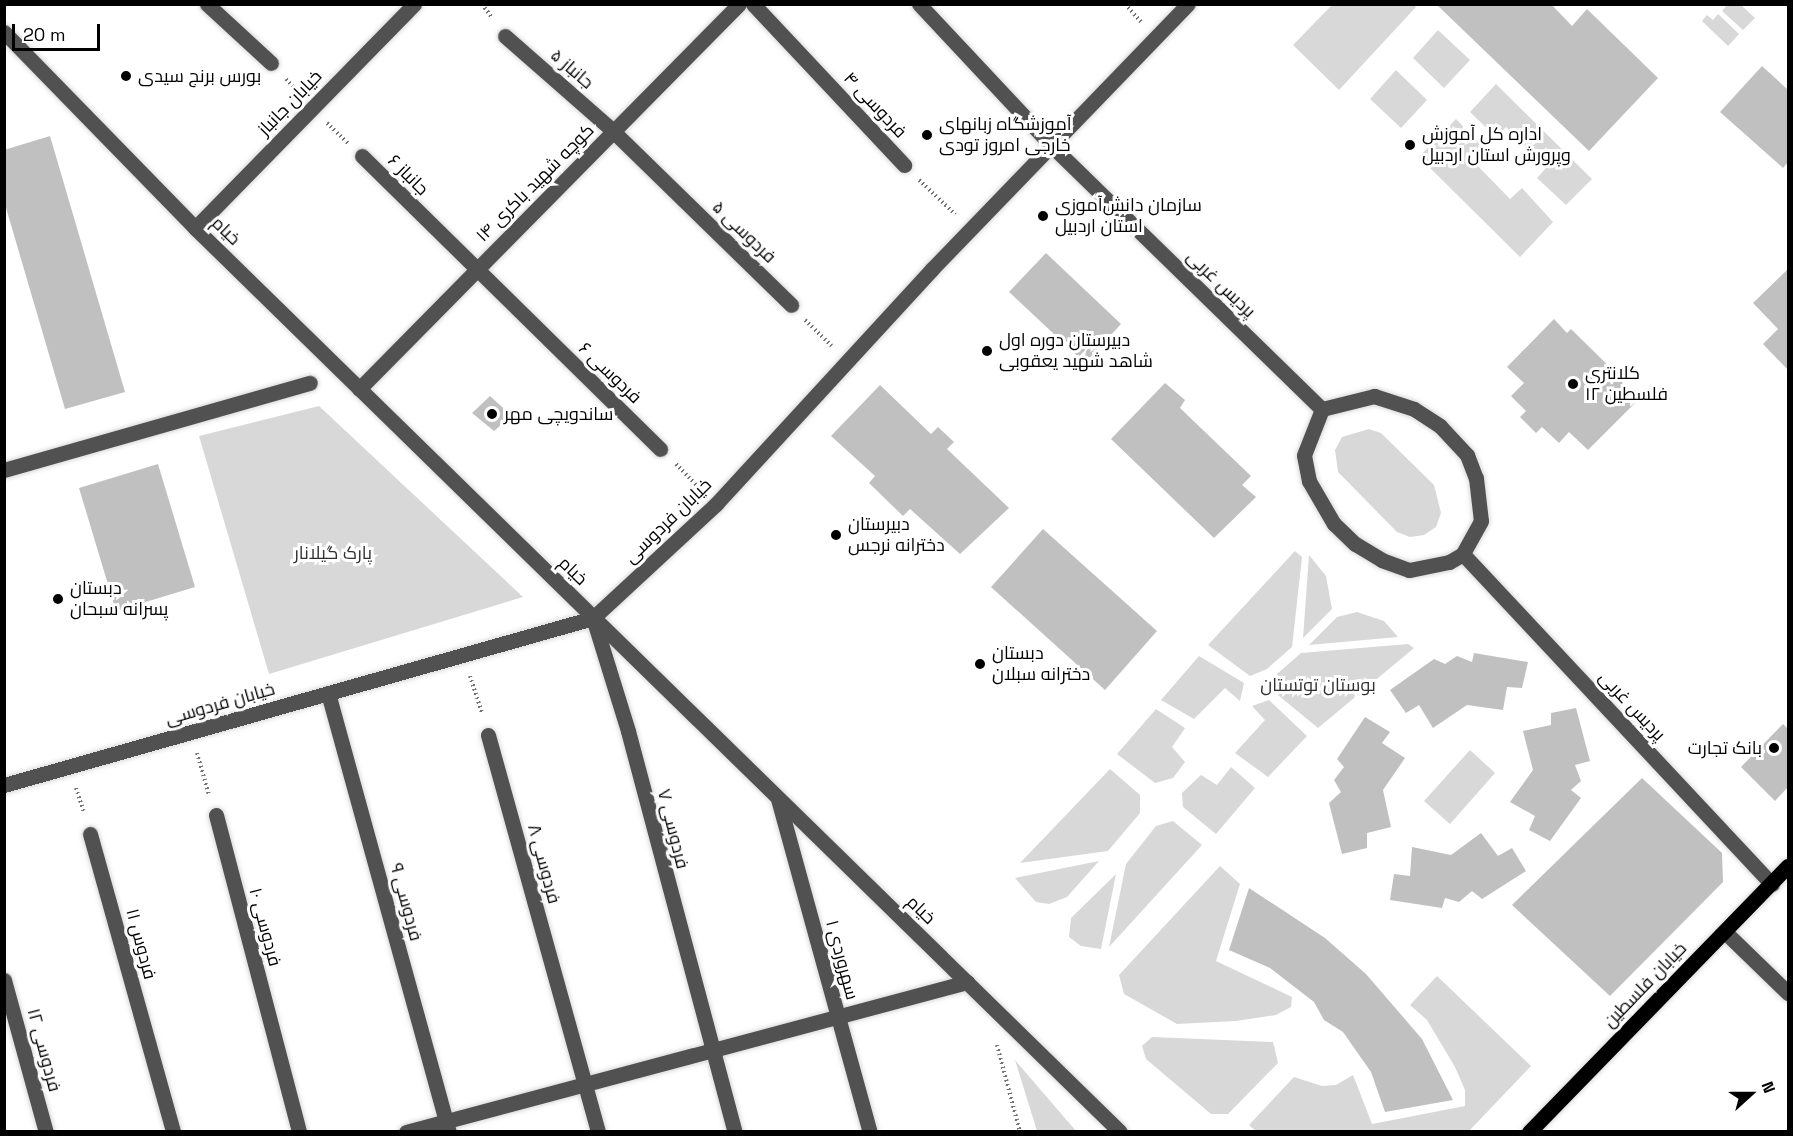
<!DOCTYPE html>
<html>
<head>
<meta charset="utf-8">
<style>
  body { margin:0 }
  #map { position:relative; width:1793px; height:1136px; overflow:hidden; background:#fff; font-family:"Space Grotesk",Cairo,sans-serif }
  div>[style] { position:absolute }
  .green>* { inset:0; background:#d8d8d8 }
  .building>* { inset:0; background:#c0c0c0 }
  .path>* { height:4px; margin-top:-2px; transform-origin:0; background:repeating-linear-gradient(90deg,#737373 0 1.5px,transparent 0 4.5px) }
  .roads { filter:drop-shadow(0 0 2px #dbdbdb) drop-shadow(0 0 2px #dbdbdb) }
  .minor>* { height:15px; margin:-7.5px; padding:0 7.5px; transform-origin:7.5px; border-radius:7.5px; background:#515151 }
  .major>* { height:15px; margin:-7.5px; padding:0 7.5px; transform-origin:7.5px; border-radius:7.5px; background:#000 }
  .dots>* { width:16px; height:16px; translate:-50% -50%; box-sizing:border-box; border:3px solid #fff; border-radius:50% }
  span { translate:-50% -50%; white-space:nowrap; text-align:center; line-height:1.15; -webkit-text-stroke:6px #fff; paint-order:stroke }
  .street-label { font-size:18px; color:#000 }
  .poi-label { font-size:18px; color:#000 }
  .left { translate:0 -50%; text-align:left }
  .right { translate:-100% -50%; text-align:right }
  .park-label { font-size:18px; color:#2f2f2f }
  .frame { position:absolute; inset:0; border:6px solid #000; pointer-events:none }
  .north { position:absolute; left:1721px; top:1064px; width:60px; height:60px; -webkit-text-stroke:4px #fff; paint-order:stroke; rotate:69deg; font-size:16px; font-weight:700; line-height:24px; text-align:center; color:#000 }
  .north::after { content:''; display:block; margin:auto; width:21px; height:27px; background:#000; clip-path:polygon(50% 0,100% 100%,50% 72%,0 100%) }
  .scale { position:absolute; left:12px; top:24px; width:88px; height:27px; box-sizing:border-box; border:3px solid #000; border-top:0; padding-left:8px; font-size:18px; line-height:21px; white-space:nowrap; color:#000; -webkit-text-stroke:4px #fff; paint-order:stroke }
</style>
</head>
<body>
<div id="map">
  <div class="green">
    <i style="clip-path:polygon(1413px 4px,1416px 7px,1339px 90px,1293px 45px,1332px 5px)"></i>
    <i style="clip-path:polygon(1727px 5px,1741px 5px,1755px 18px,1743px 30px,1722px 11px)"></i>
    <i style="clip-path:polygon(1718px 14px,1739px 34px,1728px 46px,1702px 21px,1707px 15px,1713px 20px)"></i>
    <i style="clip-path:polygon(1438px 30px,1470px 60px,1444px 88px,1413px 58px)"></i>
    <i style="clip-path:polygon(1396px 70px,1427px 100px,1401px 128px,1370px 99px)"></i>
    <i style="clip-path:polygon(1496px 84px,1592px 179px,1566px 205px,1537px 178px,1547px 167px,1506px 127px,1496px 137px,1470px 112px)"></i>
    <i style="clip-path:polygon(1456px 119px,1481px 145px,1470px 158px,1510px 199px,1522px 188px,1553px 222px,1520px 257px,1419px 157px)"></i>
    <i style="clip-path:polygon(319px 406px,523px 597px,269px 674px,199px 436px)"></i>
    <i style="clip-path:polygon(1369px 429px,1381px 433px,1434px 485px,1441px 513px,1436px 527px,1424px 535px,1410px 537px,1397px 532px,1338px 472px,1335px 450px,1342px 437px)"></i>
    <i style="clip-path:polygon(1295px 551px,1302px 557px,1292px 647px,1267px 669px,1250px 676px,1208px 645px)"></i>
    <i style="clip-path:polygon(1309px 555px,1326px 576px,1332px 609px,1303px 638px)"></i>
    <i style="clip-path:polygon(1357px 612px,1384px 621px,1398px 637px,1309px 645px,1337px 617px)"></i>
    <i style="clip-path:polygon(1408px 644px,1414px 648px,1318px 728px,1273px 691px,1277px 674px,1301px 653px)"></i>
    <i style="clip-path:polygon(1199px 656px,1244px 683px,1240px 701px,1225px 688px,1194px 719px,1161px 700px)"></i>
    <i style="clip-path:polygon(1269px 700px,1307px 736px,1268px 777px,1235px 753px,1265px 720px,1252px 706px)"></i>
    <i style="clip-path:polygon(1156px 709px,1185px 728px,1172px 747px,1185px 762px,1173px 778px,1155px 783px,1117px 754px)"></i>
    <i style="clip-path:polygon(1470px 750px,1495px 773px,1450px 824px,1424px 801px)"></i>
    <i style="clip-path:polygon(1231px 767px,1255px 788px,1216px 834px,1183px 807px,1182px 793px,1201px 775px,1217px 785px)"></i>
    <i style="clip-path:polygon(1110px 769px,1140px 795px,1140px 813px,1108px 851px,1020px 863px)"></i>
    <i style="clip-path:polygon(1173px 821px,1202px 845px,1109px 947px,1126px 864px,1156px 826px)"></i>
    <i style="clip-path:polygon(1099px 861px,1067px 897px,1049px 904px,1036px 902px,1015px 878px)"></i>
    <i style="clip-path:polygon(1220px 866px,1240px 884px,1216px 961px,1292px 997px,1291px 1007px,1276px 1015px,1236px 1021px,1177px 1024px,1124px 994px,1119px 975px)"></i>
    <i style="clip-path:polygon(1116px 874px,1101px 949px,1081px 946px,1069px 937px,1071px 918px)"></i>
    <i style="clip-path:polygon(1437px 976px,1531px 1066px,1469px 1131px,1257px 1132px,1249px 1125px,1294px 1077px,1322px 1086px,1336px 1085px,1353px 1075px,1372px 1124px,1465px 1106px,1465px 1090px,1455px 1067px,1427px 1020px,1410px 1005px)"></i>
    <i style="clip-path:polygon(1152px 1037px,1273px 1042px,1278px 1063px,1228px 1114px,1211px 1114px,1146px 1059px,1142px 1046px)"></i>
    <i style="clip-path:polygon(1015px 1060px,1076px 1131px,1037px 1131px)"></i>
  </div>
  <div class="building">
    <i style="clip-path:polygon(1436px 4px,1551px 4px,1572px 26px,1587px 9px,1658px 78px,1589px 151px)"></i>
    <i style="clip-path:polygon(1762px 66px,1788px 90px,1788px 162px,1783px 168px,1720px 112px)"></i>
    <i style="clip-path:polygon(50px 136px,125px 392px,65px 409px,4px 201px,4px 150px)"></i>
    <i style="clip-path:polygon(1046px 253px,1121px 324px,1085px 363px,1009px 292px)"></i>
    <i style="clip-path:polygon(1788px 269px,1788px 370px,1763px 344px,1778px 329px,1753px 303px)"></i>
    <i style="clip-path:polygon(1554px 319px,1567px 333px,1571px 329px,1625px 382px,1622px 385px,1637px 401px,1588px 450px,1569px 432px,1559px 443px,1542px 427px,1536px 433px,1520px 417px,1526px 411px,1511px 396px,1524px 383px,1507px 367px)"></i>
    <i style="clip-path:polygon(1165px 383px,1185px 400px,1180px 408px,1251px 476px,1242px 485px,1256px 497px,1214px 538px,1111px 439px)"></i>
    <i style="clip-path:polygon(880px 385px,931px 434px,938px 427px,954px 442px,947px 449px,1009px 508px,960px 554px,910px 509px,903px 516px,869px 483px,875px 476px,831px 436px)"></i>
    <i style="clip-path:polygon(490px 396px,512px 416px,494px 431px,472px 413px)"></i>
    <i style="clip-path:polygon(158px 464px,195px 587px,116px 611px,79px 488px)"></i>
    <i style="clip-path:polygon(1043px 529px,1157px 631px,1105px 690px,991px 587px)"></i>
    <i style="clip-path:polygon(1474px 653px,1528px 662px,1522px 688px,1507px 687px,1503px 710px,1467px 705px,1433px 728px,1419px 705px,1406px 713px,1390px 690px,1434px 659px,1445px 664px,1457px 656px,1472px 662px)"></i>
    <i style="clip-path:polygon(1576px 708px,1590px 761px,1575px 765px,1581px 781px,1571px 790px,1581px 798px,1550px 841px,1529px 830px,1535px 816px,1510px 802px,1533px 770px,1523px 731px,1551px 725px,1551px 713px)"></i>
    <i style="clip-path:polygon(1365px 717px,1390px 732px,1382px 743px,1405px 758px,1383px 790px,1391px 827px,1367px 833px,1367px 848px,1342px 854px,1329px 803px,1341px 792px,1334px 780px,1344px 767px,1337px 759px)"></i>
    <i style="clip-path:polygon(1783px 724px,1788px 729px,1788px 787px,1775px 801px,1741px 767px)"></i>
    <i style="clip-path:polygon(1642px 778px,1722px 853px,1723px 882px,1610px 996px,1512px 905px)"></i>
    <i style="clip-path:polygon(1481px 833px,1498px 856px,1512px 848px,1526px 871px,1482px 899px,1472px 891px,1459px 902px,1445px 898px,1442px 908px,1390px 900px,1394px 874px,1410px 876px,1412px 847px,1451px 855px)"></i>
    <i style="clip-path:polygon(1249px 888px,1325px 938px,1366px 974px,1422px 1039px,1453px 1100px,1385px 1112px,1371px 1072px,1343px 1032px,1324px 1020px,1314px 1002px,1270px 968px,1229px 950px)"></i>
  </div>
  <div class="path">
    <i style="left:482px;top:4px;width:17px;rotate:54deg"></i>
    <i style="left:1125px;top:4px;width:24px;rotate:48deg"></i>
    <i style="left:286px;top:79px;width:16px;rotate:47deg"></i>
    <i style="left:327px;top:123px;width:29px;rotate:44deg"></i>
    <i style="left:919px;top:180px;width:50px;rotate:43.4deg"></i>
    <i style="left:805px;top:320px;width:37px;rotate:44deg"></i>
    <i style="left:676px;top:464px;width:35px;rotate:46deg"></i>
    <i style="left:470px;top:676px;width:40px;rotate:72deg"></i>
    <i style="left:197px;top:753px;width:44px;rotate:74.1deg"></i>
    <i style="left:76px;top:788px;width:26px;rotate:72deg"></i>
    <i style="left:997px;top:1045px;width:90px;rotate:75.2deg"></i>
  </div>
  <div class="roads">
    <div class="minor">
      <i style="left:207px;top:4px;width:87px;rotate:42.7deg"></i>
      <i style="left:753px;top:4px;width:221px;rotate:46.8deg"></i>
      <i style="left:919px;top:4px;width:193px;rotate:46.9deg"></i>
      <i style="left:1051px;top:145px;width:378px;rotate:44.3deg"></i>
      <i style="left:4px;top:32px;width:274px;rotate:45.7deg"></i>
      <i style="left:195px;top:228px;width:1293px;rotate:44.34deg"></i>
      <i style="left:505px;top:36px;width:144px;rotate:41.3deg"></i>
      <i style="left:613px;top:131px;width:249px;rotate:44.3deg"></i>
      <i style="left:362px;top:156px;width:418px;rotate:44.5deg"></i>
      <i style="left:195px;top:228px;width:313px;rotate:-45.6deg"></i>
      <i style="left:359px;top:389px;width:541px;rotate:-45.37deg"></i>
      <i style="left:1374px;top:396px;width:42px;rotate:18deg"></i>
      <i style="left:1414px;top:409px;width:31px;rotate:33deg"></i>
      <i style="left:1440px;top:426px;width:40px;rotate:47deg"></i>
      <i style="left:1467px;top:455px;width:25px;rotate:69deg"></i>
      <i style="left:1476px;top:478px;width:43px;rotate:83.4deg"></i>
      <i style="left:1481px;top:521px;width:38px;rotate:119deg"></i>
      <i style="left:1463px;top:554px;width:16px;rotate:150deg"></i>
      <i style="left:1449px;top:562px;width:41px;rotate:168.7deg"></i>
      <i style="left:1409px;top:570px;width:29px;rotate:-160deg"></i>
      <i style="left:1382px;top:560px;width:31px;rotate:-149deg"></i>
      <i style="left:1355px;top:544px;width:29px;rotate:-136deg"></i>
      <i style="left:1334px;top:524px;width:50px;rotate:-120.2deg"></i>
      <i style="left:1309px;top:481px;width:26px;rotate:-101deg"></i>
      <i style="left:1304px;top:455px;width:49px;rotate:-68.6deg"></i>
      <i style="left:1322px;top:409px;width:54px;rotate:-14deg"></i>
      <i style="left:4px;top:470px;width:318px;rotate:-15.9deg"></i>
      <i style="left:1463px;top:554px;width:452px;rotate:46.9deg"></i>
      <i style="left:594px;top:621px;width:115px;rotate:72.8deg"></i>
      <i style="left:628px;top:731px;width:415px;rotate:75.1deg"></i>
      <i style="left:328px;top:693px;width:455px;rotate:74.6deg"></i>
      <i style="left:488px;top:735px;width:412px;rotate:74.5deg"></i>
      <i style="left:4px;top:785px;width:612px;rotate:-15.83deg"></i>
      <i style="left:593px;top:618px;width:168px;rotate:-42.8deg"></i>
      <i style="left:716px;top:504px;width:319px;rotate:-47.4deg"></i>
      <i style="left:932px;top:269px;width:368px;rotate:-46deg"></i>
      <i style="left:778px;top:799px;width:345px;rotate:74.6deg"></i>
      <i style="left:216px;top:815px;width:328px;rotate:75.3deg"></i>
      <i style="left:90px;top:834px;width:309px;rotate:74.4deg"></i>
      <i style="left:1725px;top:932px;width:88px;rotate:44.1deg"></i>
      <i style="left:4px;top:980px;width:158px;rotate:74.6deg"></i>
      <i style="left:406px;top:1132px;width:581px;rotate:-14.97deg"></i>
    </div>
    <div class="major">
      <i style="left:1529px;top:1132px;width:371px;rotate:-45.8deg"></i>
    </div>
  </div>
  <div class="dots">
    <i style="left:126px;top:76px;background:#000"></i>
    <i style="left:927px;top:135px;background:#000"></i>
    <i style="left:1410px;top:145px;background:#000"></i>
    <i style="left:1043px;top:216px;background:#000"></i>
    <i style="left:987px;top:351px;background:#000"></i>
    <i style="left:1573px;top:384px;background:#000"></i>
    <i style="left:492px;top:414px;background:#000"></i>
    <i style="left:836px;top:535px;background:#000"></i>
    <i style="left:58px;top:599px;background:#000"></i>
    <i style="left:980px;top:664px;background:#000"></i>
    <i style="left:1774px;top:748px;background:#000"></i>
  </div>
  <div class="street-label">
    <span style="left:572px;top:69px;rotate:41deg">جانباز ۵</span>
    <span style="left:290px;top:103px;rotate:-46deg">خیابان جانباز</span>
    <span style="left:875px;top:105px;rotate:47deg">فردوسی ۴</span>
    <span style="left:408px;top:175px;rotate:45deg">جانباز ۶</span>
    <span style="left:535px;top:183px;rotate:-45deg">کوچه شهید باکری ۱۴</span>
    <span style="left:226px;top:231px;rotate:44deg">خیام</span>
    <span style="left:744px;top:232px;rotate:44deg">فردوسی ۵</span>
    <span style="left:1221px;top:284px;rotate:44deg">پردیس غربی</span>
    <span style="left:610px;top:373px;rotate:44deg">فردوسی ۶</span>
    <span style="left:668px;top:521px;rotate:-44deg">خیابان فردوسی</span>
    <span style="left:573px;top:571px;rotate:44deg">خیام</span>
    <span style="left:220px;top:704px;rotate:-16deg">خیابان فردوسی</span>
    <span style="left:1632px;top:706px;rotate:47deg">پردیس غربی</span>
    <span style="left:673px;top:829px;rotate:76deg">فردوسی ۷</span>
    <span style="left:544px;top:864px;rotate:75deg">فردوسی ۸</span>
    <span style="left:406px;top:902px;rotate:75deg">فردوسی ۹</span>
    <span style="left:921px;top:910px;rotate:44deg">خیام</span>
    <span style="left:265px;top:927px;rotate:75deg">فردوسی ۱۰</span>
    <span style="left:141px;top:944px;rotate:75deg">فردوس ۱۱</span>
    <span style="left:842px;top:960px;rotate:75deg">سهروردی ۱</span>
    <span style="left:1645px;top:985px;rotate:-46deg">خیابان فلسطین</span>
    <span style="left:44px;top:1050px;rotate:75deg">فردوسی ۱۲</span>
  </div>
  <div class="poi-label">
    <span class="left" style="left:138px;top:76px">بورس برنج سیدی</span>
    <span class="left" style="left:939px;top:135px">آموزشگاه زبانهای<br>خارجی امروز تودی</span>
    <span class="left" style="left:1422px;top:145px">اداره کل آموزش<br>وپرورش استان اردبیل</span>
    <span class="left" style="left:1055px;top:216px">سازمان دانش‌آموزی<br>استان اردبیل</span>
    <span class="left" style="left:999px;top:351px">دبیرستان دوره اول<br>شاهد شهید یعقوبی</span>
    <span class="left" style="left:1585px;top:384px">کلانتری<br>۱۲ فلسطین</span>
    <span class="left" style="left:504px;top:414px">ساندویچی مهر</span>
    <span class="left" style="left:848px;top:535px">دبیرستان<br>دخترانه نرجس</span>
    <span class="left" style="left:70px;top:599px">دبستان<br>پسرانه سبحان</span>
    <span class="left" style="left:992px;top:664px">دبستان<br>دخترانه سبلان</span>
    <span class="right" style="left:1762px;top:748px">بانک تجارت</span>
  </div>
  <div class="park-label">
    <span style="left:333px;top:553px">پارک گیلانار</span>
    <span style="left:1318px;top:685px">بوستان توتستان</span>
  </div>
  <div class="frame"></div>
  <div class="north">N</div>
  <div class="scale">20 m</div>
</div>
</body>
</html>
